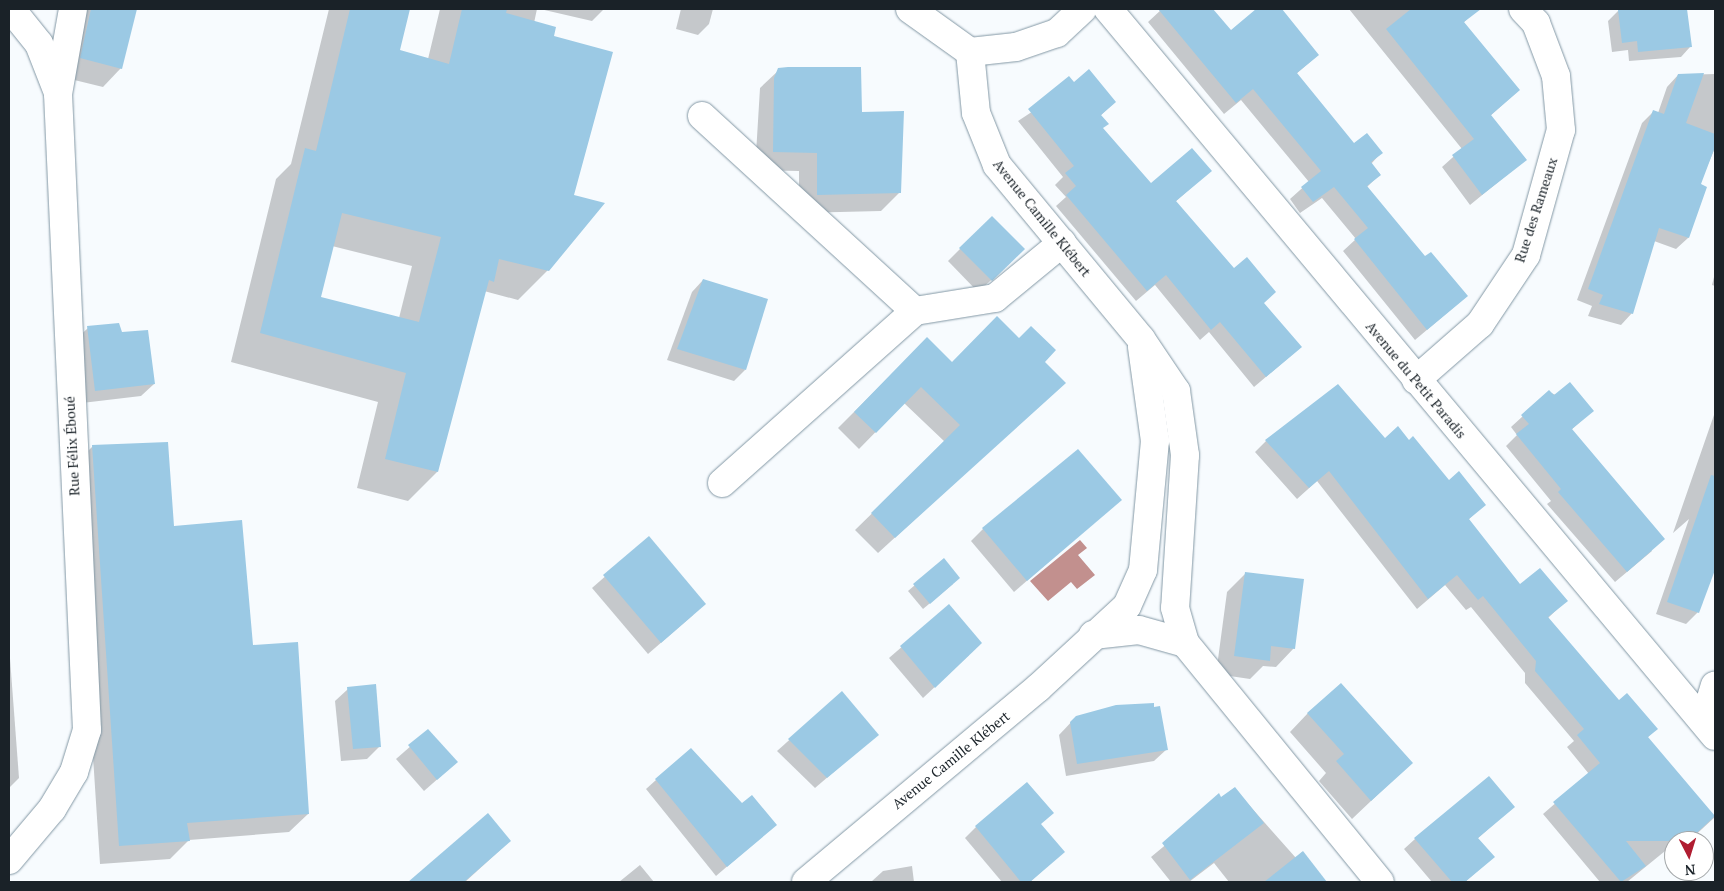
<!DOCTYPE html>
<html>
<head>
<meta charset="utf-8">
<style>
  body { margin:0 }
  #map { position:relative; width:1724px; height:891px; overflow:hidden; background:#f7fbfe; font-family:"PT Serif",serif }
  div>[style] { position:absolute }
  .water>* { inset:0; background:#c2908e }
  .shadow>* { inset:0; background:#0003 }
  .building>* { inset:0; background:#9bc9e4 }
  .roads { filter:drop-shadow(0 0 1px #8398a5) drop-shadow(0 0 1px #8398a5) }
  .street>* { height:28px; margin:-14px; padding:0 14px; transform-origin:14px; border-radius:14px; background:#fff }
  span { translate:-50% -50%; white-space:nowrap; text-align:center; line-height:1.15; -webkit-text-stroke:5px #fff; paint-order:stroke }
  .street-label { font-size:14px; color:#1a2228 }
  .frame { position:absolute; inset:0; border:10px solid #1a2228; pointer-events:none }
  .north { position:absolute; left:1664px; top:831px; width:50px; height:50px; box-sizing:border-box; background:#fff; border:1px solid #a3a7a9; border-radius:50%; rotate:175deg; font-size:14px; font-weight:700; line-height:20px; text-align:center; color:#1a2228 }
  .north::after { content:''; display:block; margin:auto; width:18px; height:22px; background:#b01d31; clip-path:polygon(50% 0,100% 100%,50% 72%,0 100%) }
</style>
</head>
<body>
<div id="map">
  <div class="water">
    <i style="clip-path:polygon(1080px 540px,1087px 548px,1078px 555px,1095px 575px,1077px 589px,1071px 582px,1048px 601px,1030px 581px)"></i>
  </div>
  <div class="shadow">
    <i style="clip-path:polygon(78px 9px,136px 9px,121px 68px,103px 87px,62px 77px)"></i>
    <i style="clip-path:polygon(evenodd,329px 9px,409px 9px,398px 51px,428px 59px,440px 9px,537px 9px,534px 23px,552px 37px,548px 270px,518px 300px,484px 291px,437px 472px,408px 501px,357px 488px,378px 402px,231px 362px,276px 179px,291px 164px,329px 9px,332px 246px,412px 266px,399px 318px,319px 298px,332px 246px)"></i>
    <i style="clip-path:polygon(540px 9px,604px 9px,592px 21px)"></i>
    <i style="clip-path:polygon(681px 9px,713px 9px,709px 24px,698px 35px,676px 29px)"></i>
    <i style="clip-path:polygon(1162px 9px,1212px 9px,1230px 32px,1258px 9px,1280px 9px,1318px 55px,1296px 74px,1354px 145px,1381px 153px,1371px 164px,1380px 174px,1366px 188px,1425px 258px,1467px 296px,1415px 340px,1343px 251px,1356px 239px,1322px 198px,1300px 213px,1290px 199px,1309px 182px,1241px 100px,1224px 114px,1148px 22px)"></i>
    <i style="clip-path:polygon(1349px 9px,1458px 9px,1467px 19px,1463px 23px,1519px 90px,1490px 116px,1525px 160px,1470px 205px,1442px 167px,1462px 149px)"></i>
    <i style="clip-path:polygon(1686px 9px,1690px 47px,1681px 57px,1629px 61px,1628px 50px,1612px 52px,1608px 21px,1618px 11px)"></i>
    <i style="clip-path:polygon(779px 70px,861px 113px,900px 192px,881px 211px,799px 213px,799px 171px,755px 170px,760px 88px)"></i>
    <i style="clip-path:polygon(1715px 74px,1715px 148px,1699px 185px,1706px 188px,1688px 238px,1676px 249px,1654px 241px,1632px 313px,1621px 325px,1588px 316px,1592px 306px,1577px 300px,1642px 123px,1654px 111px,1658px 113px,1667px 87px,1678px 75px)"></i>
    <i style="clip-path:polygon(1074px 84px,1115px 102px,1100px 116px,1102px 129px,1151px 185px,1210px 171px,1175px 202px,1301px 347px,1254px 387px,1209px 332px,1200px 340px,1155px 285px,1136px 301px,1056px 206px,1066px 197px,1055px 185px,1063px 177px,1018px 121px)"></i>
    <i style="clip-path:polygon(992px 217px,1011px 262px,978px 292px,948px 261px)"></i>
    <i style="clip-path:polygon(1715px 273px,1715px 286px,1712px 285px)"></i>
    <i style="clip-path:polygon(703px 280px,745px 370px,734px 381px,667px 360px,692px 292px)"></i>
    <i style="clip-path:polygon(88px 328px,154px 384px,141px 396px,82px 403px,75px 340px)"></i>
    <i style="clip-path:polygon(927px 339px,952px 363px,1064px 383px,878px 553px,855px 530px,945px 442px,904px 403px,859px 449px,838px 428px)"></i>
    <i style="clip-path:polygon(1549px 392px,1592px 411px,1571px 430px,1652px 551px,1615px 582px,1547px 504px,1551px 501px,1506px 446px,1517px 435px,1511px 427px)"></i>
    <i style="clip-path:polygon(1715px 412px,1715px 564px,1698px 612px,1686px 624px,1656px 614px,1689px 519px,1673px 533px)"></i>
    <i style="clip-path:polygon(1384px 439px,1409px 442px,1448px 481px,1484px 504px,1468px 520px,1520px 586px,1566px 601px,1548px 618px,1619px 702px,1656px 729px,1647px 738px,1715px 817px,1689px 841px,1674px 841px,1674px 852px,1670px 847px,1627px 882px,1600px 882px,1543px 814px,1589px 774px,1567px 747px,1574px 741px,1525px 683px,1525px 673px,1471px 607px,1466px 610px,1445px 585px,1417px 609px,1317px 481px,1297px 499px,1255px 452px,1266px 441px)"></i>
    <i style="clip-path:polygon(93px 446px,172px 527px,308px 814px,289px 832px,189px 840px,170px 859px,100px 864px,74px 465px)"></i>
    <i style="clip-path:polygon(1120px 500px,1014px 592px,971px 541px,983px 529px)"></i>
    <i style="clip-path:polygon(649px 538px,693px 615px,648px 654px,592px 588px)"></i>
    <i style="clip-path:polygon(944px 560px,953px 584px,923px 609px,908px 591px)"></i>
    <i style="clip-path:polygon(1245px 574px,1294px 648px,1276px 667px,1263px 666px,1250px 679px,1216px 674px,1227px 592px)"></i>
    <i style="clip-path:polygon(949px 606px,969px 655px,923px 698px,889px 658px)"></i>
    <i style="clip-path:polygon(9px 645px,19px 778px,9px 788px)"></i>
    <i style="clip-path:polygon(348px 689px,380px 746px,367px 759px,341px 761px,335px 701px)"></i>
    <i style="clip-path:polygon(842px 693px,877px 735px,815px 788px,777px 751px)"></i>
    <i style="clip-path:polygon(1308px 713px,1411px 763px,1352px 819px,1319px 781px,1326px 773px,1290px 732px)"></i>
    <i style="clip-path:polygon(1076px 717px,1167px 749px,1154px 761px,1066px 776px,1059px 735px)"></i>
    <i style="clip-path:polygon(428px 731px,457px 762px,424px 791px,396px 759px)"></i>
    <i style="clip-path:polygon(656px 780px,765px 834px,716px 876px,646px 789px)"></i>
    <i style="clip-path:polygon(1234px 788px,1296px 858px,1302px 852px,1326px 882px,1229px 882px,1214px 863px,1189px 882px,1171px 882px,1151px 857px)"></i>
    <i style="clip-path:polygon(1513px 807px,1477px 839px,1493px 857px,1465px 882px,1432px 882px,1404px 849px,1415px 839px)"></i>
    <i style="clip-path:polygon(488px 815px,510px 841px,465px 882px,410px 882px)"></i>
    <i style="clip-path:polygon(1040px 825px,1063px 852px,1030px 882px,1002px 882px,965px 838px,976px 827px)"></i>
    <i style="clip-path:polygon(640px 865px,654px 882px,619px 882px)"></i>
    <i style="clip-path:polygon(912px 866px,914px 882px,871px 882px,883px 871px)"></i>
  </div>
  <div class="building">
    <i style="clip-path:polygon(91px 9px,137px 9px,122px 69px,80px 58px)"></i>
    <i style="clip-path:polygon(evenodd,350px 9px,410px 9px,400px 50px,449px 64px,462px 9px,507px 9px,506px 13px,556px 27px,554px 36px,613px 52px,574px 195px,605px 203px,549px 271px,499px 259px,494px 282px,489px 280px,438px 472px,385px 459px,406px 373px,260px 333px,305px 148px,316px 151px,350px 9px,342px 213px,441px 237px,419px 322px,321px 297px,342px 213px)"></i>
    <i style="clip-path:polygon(1158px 9px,1213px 9px,1231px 30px,1256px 9px,1282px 9px,1319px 55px,1297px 73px,1354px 143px,1367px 133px,1383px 153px,1371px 162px,1381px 175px,1367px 186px,1425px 256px,1431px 252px,1468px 296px,1427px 330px,1354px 239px,1368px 228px,1334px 187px,1313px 202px,1301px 187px,1321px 171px,1253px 89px,1236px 103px)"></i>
    <i style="clip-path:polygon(1411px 9px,1481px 9px,1464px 22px,1520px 90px,1491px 115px,1527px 160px,1482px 195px,1452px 155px,1474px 139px,1386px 29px)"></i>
    <i style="clip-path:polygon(1687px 9px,1692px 47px,1638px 52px,1637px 41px,1622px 43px,1618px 10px)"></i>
    <i style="clip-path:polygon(861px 67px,862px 112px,904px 111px,901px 193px,817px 195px,817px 153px,773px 152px,774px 78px,778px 68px,788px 67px)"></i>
    <i style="clip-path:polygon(1089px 69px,1116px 102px,1101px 115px,1109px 124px,1103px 128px,1151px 183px,1192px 148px,1212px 171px,1176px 201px,1234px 268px,1247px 257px,1276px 292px,1264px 303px,1302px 347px,1266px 377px,1220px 322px,1211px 330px,1166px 275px,1147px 291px,1066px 195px,1076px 186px,1065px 173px,1074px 166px,1028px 109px,1069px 76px,1074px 82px)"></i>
    <i style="clip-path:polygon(1704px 73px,1686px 123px,1715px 134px,1715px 147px,1701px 184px,1707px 187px,1689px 238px,1659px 228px,1633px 314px,1599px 304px,1603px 295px,1588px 289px,1653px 110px,1664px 114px,1678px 74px)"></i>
    <i style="clip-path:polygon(992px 216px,1025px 249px,992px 281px,959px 248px)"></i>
    <i style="clip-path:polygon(703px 279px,768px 299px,746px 370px,677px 349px)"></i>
    <i style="clip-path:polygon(997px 316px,1019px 338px,1031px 326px,1056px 350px,1045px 362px,1066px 383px,895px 538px,871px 513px,960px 425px,921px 387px,876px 433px,854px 412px,927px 337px,952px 362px)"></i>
    <i style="clip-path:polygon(119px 323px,122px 332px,148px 330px,155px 384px,95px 391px,87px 326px)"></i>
    <i style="clip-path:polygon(1570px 382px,1594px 411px,1572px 429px,1665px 539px,1627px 572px,1558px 492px,1561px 489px,1516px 434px,1529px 424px,1521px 415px,1549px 390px,1554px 395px)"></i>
    <i style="clip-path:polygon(1338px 384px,1385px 438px,1398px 426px,1409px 440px,1413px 436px,1449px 480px,1459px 471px,1486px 505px,1469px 519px,1520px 584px,1540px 568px,1568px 601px,1548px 617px,1619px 700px,1627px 693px,1658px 729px,1648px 737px,1715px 816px,1688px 841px,1626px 841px,1646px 866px,1621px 882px,1553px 802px,1600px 763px,1577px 735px,1584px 729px,1535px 671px,1536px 661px,1483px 596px,1478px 600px,1457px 575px,1428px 599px,1329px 471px,1309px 488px,1265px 440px)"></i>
    <i style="clip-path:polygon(168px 442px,174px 526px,242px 520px,253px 645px,298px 642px,309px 814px,187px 823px,190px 841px,119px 846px,92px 445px)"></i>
    <i style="clip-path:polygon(1078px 449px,1122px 500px,1027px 581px,982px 528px)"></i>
    <i style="clip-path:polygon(1711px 475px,1715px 476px,1715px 570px,1699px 613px,1667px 602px)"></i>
    <i style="clip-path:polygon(649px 536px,706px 604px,661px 643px,603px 575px)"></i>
    <i style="clip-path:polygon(944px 558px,960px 578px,930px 604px,913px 584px)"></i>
    <i style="clip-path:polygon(1245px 572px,1304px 579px,1295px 649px,1271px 646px,1270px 661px,1234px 656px)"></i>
    <i style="clip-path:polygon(949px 604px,982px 643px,935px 688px,900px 646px)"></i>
    <i style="clip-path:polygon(1341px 683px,1413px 763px,1371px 801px,1336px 761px,1344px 754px,1307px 713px)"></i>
    <i style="clip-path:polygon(376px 684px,381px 747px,353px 749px,347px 687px)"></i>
    <i style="clip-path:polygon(842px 691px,879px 735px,827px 778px,788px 739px)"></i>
    <i style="clip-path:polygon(1154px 703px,1154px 707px,1160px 706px,1168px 750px,1077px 764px,1070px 722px,1076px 716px,1116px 705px)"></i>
    <i style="clip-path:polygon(428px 729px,458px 762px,437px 780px,408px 745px)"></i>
    <i style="clip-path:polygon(691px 748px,742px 803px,752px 795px,777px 825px,727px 867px,655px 779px)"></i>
    <i style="clip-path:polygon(1489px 776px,1515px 807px,1478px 838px,1495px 857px,1465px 882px,1452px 882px,1414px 838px)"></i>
    <i style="clip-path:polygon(1027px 782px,1054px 813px,1041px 824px,1065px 852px,1030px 882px,1021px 882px,975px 826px)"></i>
    <i style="clip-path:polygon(1235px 787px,1264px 823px,1190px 880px,1162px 843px,1219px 793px,1221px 797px)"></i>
    <i style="clip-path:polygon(488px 813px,511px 841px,464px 882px,408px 882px)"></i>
    <i style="clip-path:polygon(1303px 851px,1327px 882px,1264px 882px)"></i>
  </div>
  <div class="roads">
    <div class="street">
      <i style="left:11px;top:9px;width:45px;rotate:51.3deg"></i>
      <i style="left:39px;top:44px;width:49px;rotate:68.6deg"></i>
      <i style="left:910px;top:9px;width:74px;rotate:35.6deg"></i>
      <i style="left:1108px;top:9px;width:947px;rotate:50.14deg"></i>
      <i style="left:970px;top:52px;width:61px;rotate:84.4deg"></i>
      <i style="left:976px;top:113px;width:56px;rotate:68deg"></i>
      <i style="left:997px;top:165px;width:226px;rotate:50.4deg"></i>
      <i style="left:1141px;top:339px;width:63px;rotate:56.1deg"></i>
      <i style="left:1176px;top:391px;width:65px;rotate:82deg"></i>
      <i style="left:1185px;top:455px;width:153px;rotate:93.7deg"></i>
      <i style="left:1175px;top:608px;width:36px;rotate:74deg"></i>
      <i style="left:1185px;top:643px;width:308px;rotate:50.8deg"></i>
      <i style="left:970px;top:52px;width:46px;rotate:-6.2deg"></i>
      <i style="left:1016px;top:47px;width:43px;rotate:-18.9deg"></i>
      <i style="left:1057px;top:33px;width:35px;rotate:-43deg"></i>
      <i style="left:702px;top:116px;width:289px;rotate:42.5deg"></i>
      <i style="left:1416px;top:380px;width:85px;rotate:-41.2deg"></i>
      <i style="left:1480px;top:324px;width:83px;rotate:-56.3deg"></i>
      <i style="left:1526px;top:255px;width:130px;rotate:-74.4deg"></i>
      <i style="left:1561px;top:130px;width:54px;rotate:-95.3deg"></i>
      <i style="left:1556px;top:76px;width:57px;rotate:-110.7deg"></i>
      <i style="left:1536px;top:23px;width:19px;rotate:-133deg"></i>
      <i style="left:722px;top:483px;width:259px;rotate:-41.7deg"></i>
      <i style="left:915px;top:311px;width:81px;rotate:-9.2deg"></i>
      <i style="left:995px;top:298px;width:87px;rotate:-39.4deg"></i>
      <i style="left:1093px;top:635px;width:46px;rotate:-6.2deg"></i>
      <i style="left:1139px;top:630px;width:48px;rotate:15.8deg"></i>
      <i style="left:1704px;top:721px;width:37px;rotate:-73deg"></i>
      <i style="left:9px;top:860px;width:67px;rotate:-49.9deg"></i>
      <i style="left:52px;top:809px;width:43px;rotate:-59.3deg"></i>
      <i style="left:74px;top:772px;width:44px;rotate:-72.8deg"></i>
      <i style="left:87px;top:730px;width:637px;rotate:-92.61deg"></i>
      <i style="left:58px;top:94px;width:86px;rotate:-80deg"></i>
      <i style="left:806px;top:882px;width:302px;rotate:-39.9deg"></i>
      <i style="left:1038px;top:688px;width:121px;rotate:-42.7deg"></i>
      <i style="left:1127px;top:606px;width:39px;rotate:-66deg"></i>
      <i style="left:1143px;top:570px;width:130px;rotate:-84.7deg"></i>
      <i style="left:1155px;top:441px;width:95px;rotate:-97.9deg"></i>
    </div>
  </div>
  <div class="street-label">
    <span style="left:1536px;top:210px;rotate:-72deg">Rue des Rameaux</span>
    <span style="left:1042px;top:218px;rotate:51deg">Avenue Camille Klébert</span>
    <span style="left:1416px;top:380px;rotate:50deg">Avenue du Petit Paradis</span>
    <span style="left:72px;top:446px;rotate:-93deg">Rue Félix Éboué</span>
    <span style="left:951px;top:760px;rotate:-39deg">Avenue Camille Klébert</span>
  </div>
  <div class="frame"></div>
  <div class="north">N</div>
</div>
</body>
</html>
